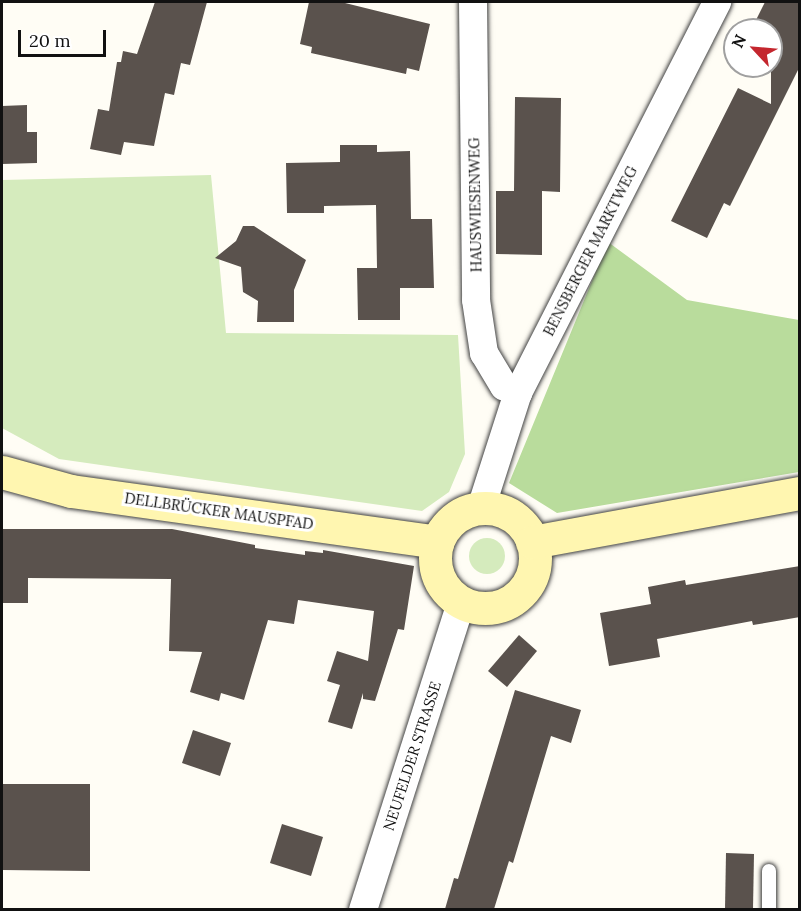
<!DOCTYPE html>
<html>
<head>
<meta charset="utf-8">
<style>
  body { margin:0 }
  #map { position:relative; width:801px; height:911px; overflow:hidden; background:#fffdf5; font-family:Lora,serif }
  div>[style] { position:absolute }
  .green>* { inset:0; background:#d5ebbd }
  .round { border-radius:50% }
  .forest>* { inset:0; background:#b9dc9c }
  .building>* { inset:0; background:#5a524d }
  .roads { filter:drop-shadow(0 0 2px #444) drop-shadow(0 0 2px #444) }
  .lane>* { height:14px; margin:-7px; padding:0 7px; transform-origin:7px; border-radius:7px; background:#fff }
  .street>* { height:28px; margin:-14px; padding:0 14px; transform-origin:14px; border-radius:14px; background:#fff }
  .secondary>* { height:33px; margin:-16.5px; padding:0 16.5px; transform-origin:16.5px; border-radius:16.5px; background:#fff6b0 }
  .secondary>.ring { margin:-16.5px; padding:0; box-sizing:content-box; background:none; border:33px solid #fff6b0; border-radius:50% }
  span { translate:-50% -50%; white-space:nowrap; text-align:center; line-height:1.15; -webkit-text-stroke:6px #fff; paint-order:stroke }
  .street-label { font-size:15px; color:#111 }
  .frame { position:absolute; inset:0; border:3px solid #111; pointer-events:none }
  .north { position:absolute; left:723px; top:18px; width:60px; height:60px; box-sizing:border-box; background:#fff; border:2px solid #a0a0a0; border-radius:50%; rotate:296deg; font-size:16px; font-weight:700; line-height:24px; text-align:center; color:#111 }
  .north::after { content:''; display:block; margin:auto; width:21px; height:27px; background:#c4262e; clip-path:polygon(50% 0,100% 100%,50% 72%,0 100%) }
  .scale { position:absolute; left:18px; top:30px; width:88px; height:27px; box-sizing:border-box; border:3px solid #111; border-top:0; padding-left:8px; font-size:18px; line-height:21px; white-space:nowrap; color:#111; -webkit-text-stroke:4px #fff; paint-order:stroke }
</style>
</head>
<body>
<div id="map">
  <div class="green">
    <i style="clip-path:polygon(211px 175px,226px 333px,458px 335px,465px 454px,449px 492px,422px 511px,59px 459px,2px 428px,2px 180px)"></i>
    <i class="round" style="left:469px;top:538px;width:36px;height:36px"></i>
  </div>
  <div class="forest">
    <i style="clip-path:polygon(608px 242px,687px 300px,799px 320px,799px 472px,557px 513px,509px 483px)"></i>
  </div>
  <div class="building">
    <i style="clip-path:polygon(155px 2px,207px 2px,190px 65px,181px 63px,174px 95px,165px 93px,154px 146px,124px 142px,121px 155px,90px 149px,98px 109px,109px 111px,117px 62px,121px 62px,123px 51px,137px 54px)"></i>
    <i style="clip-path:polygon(309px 2px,341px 2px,430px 24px,419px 71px,407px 68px,406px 74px,311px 53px,312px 47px,300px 44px)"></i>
    <i style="clip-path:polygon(765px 2px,800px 2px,800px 66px,730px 206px,724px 203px,707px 238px,671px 221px,738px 88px,771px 104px,771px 30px,751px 30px)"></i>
    <i style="clip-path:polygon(515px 97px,561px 98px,560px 192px,542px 191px,542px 255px,496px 254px,496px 191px,514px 191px)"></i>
    <i style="clip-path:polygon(27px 105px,27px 132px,37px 132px,37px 163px,2px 164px,2px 106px)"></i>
    <i style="clip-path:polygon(340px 145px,377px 145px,377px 152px,410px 151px,411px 219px,432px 219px,434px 288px,400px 288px,400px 320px,358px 320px,357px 268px,377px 268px,376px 205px,324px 206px,324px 213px,287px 213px,286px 163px,340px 162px)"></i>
    <i style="clip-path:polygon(243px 226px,254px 226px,306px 260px,294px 290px,294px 322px,257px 322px,258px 301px,243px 292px,241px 267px,215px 258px,236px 241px)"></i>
    <i style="clip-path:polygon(2px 529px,172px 529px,255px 545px,255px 548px,305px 555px,305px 551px,323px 553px,323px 550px,414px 566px,404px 630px,398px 629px,375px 701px,363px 699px,363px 693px,352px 729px,328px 722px,340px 685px,327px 681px,337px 651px,368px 661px,374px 611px,298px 600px,294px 624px,268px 620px,244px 700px,221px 693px,219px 701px,190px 692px,202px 652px,169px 651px,171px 579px,28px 578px,28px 603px,2px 603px)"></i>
    <i style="clip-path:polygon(800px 566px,800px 617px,753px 625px,752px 621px,657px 639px,660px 657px,609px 666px,600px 613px,651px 604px,648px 587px,685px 580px,686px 585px)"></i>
    <i style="clip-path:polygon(519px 635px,537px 651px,507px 687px,488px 671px)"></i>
    <i style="clip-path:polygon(515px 690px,581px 710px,571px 743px,551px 736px,513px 863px,509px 861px,494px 909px,445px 909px,454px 878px,458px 879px)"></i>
    <i style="clip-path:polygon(193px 730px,231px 743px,220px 776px,182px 763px)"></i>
    <i style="clip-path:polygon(2px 784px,90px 784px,90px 871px,2px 870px)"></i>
    <i style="clip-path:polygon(282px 824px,323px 837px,311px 876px,270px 863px)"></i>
    <i style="clip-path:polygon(726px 853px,754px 854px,753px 909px,725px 909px)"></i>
  </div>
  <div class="roads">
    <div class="lane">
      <i style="left:769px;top:871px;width:39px;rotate:90deg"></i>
    </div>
    <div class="street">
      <i style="left:473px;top:2px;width:298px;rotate:89.4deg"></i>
      <i style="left:476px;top:300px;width:54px;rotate:81.4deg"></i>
      <i style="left:484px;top:353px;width:39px;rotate:59deg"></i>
      <i style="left:504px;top:386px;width:16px;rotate:27deg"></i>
      <i style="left:481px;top:508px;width:121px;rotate:-72.2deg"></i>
      <i style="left:518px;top:393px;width:439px;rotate:-63deg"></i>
      <i style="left:363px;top:910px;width:323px;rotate:-72.3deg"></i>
    </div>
    <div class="secondary">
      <i style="left:2px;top:472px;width:72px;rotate:15.4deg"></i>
      <i style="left:71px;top:491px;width:370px;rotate:7.9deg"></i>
      <i class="ring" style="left:435px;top:508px;width:67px;height:67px"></i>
      <i style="left:532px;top:542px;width:272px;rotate:-10.4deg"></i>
    </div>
  </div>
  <div class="street-label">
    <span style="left:475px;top:205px;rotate:-91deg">HAUSWIESENWEG</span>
    <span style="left:590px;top:251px;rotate:-63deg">BENSBERGER MARKTWEG</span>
    <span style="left:219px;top:511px;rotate:8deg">DELLBRÜCKER MAUSPFAD</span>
    <span style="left:412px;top:756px;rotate:-72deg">NEUFELDER STRASSE</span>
  </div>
  <div class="frame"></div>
  <div class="north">N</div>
  <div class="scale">20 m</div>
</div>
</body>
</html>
